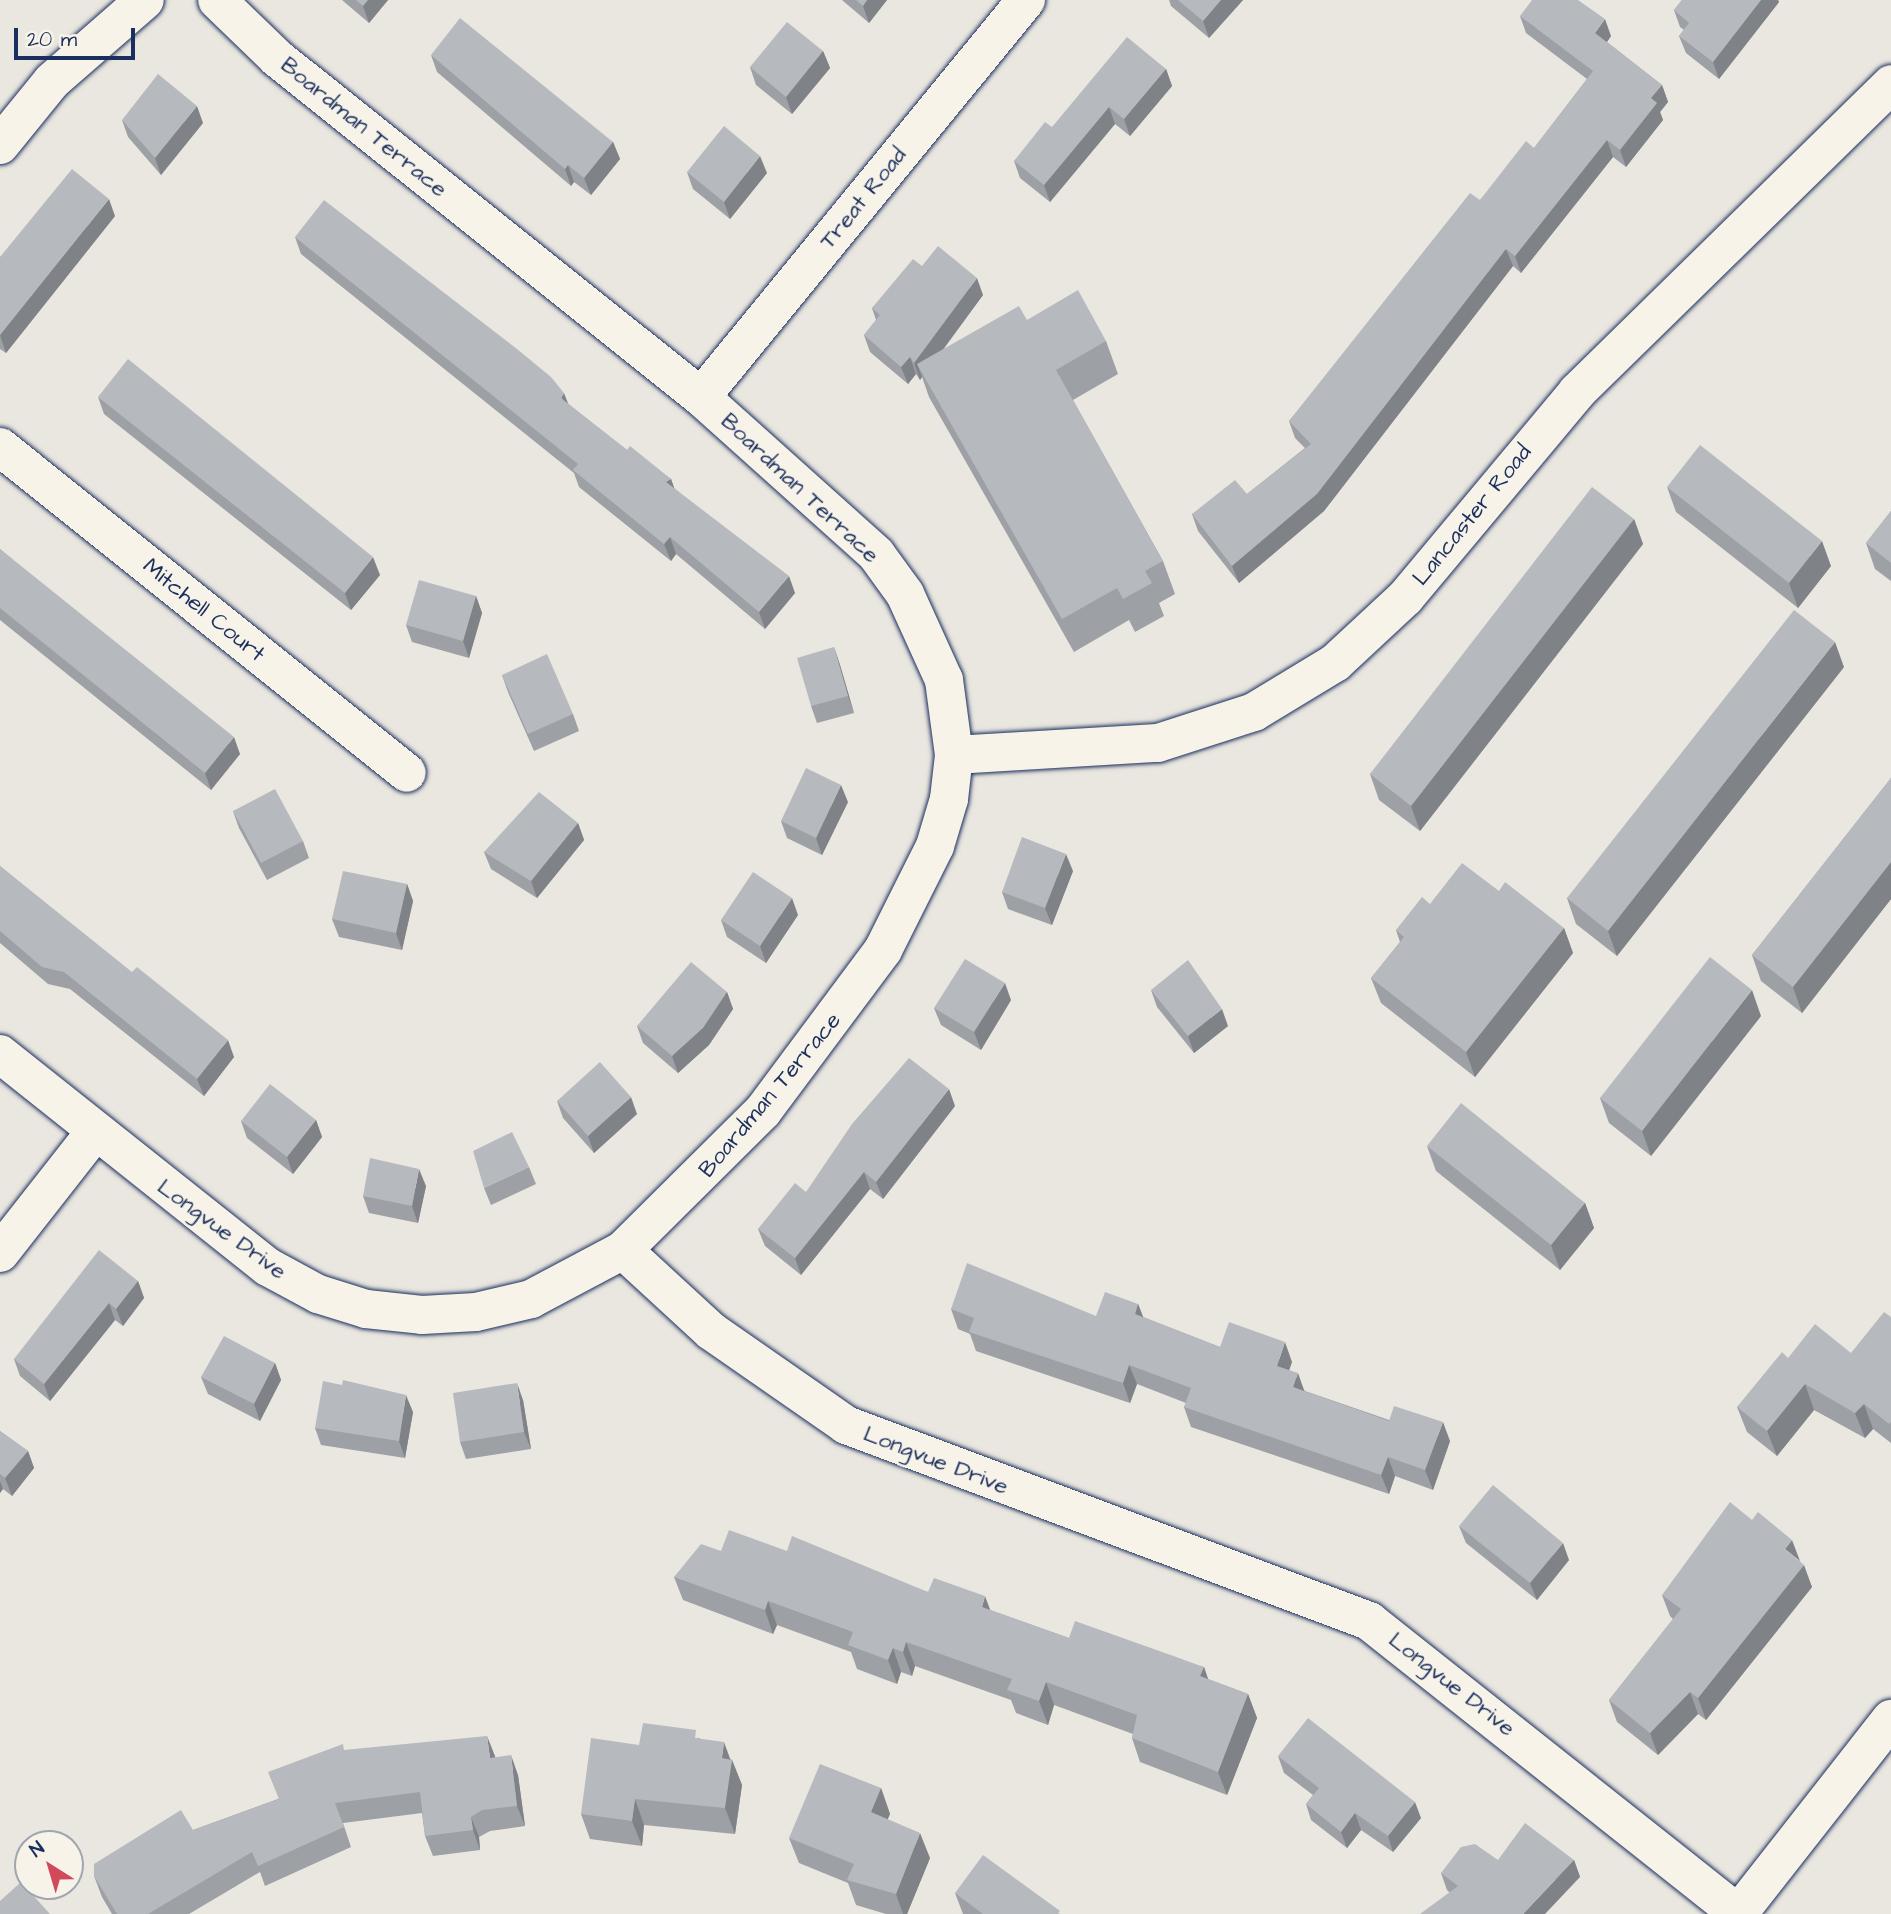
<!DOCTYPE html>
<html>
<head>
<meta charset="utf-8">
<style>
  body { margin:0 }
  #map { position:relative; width:1891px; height:1914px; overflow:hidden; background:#eae7e0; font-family:"Architects Daughter",sans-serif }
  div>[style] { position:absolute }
  .roads { filter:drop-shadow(0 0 2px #1b2f5e) drop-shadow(0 0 2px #1b2f5e) }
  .minor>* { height:38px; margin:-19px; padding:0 19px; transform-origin:19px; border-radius:19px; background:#f7f3e8 }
  .secondary>* { height:38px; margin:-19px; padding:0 19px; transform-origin:19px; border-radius:19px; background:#f7f3e8 }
  .wall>* { inset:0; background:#9da0a4 }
  .shaded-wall>* { inset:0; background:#7f8286 }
  .building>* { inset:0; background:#b6babf }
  span { translate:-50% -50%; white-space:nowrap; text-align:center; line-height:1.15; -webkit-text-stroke:5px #f7f3e8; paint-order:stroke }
  .street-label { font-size:23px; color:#1b2f5e }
  .north { position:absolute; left:14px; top:1830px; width:70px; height:70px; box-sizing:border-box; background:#f7f3e8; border:2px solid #9fa5b1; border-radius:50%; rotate:323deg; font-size:19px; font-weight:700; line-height:28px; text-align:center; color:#1b2f5e }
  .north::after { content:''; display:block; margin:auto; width:24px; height:32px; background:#d1495b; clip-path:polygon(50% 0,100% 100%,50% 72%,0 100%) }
  .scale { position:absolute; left:14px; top:28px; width:121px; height:32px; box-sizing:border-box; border:4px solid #1b2f5e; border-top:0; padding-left:9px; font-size:21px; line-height:24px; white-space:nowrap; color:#1b2f5e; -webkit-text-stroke:5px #f7f3e8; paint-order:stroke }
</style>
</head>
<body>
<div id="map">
  <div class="roads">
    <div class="minor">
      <i style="left:0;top:145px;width:82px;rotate:-50.9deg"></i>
      <i style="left:52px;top:81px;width:123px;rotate:-41.1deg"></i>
      <i style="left:701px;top:397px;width:513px;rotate:-50.69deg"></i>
      <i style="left:0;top:447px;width:521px;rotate:38.69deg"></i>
      <i style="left:954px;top:755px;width:204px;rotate:-3.4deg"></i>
      <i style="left:1158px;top:743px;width:101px;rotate:-17.9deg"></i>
      <i style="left:1254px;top:712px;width:95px;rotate:-31.2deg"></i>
      <i style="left:1335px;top:663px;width:96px;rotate:-42.9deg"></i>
      <i style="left:1405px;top:598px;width:268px;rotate:-50.1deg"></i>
      <i style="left:1577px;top:392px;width:440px;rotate:-44.4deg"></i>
      <i style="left:0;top:1054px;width:342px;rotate:38.5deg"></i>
      <i style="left:268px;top:1267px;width:57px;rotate:28.4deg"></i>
      <i style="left:318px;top:1294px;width:50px;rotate:17.4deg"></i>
      <i style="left:366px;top:1309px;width:56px;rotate:6.1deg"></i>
      <i style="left:422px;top:1315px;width:54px;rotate:-3.2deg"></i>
      <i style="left:476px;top:1312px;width:57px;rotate:-13.3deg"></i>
      <i style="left:531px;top:1299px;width:104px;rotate:-28deg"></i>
      <i style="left:623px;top:1250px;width:197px;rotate:-44.8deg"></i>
      <i style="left:763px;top:1111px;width:201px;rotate:-53.3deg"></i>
      <i style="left:883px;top:950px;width:116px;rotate:-63.4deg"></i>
      <i style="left:935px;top:846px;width:49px;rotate:-73.4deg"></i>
      <i style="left:949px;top:799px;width:44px;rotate:-83.5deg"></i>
      <i style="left:954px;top:755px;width:76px;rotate:-97.6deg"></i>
      <i style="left:944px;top:680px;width:94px;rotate:-114.4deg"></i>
      <i style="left:905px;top:594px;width:49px;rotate:-125.9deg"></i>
      <i style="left:876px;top:554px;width:235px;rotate:-138.1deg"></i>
      <i style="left:701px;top:397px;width:543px;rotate:-141.36deg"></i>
      <i style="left:277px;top:58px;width:83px;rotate:-136deg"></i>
      <i style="left:623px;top:1250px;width:120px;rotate:42.6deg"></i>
      <i style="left:711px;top:1331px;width:165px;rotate:34.8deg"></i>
      <i style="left:846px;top:1425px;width:559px;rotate:20.54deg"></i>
      <i style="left:1369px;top:1621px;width:471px;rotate:38.4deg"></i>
      <i style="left:0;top:1253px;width:152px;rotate:-51.9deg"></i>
    </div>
    <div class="secondary">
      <i style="left:1738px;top:1914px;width:248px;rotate:-51.9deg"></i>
    </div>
  </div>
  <div class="wall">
    <i style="clip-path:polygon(342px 0,388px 0,369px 23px)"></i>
    <i style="clip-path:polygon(842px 0,887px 0,869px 23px)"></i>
    <i style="clip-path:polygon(1169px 0,1243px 0,1209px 38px,1171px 6px)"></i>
    <i style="clip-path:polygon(1682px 0,1778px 0,1779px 2px,1719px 79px,1686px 53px,1679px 36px,1684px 30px,1680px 27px,1674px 10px)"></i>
    <i style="clip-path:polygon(1520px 16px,1611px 36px,1607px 42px,1662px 85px,1668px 102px,1660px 112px,1663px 120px,1626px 167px,1613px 157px,1521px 273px,1513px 266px,1324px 511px,1239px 583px,1198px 531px,1192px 514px,1247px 494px,1305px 448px,1295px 438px,1289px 421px,1480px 200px,1534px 148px,1587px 79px,1526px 33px)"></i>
    <i style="clip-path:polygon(823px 51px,830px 68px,792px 114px,756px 85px,750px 67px)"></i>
    <i style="clip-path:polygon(431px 55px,613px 142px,620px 159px,591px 195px,574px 182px,571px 186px,437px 72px)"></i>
    <i style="clip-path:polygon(1166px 69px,1172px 86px,1130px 136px,1115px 124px,1050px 202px,1020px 178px,1014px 161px,1052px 127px)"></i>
    <i style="clip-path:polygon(122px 120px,203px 123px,161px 175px,128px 137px)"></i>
    <i style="clip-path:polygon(687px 172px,767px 173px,730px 219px,693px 189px)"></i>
    <i style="clip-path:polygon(115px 216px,6px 353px,0 349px,0 257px)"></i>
    <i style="clip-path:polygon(295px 237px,568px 404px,627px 450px,671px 479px,674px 488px,795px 593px,765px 629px,676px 554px,671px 561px,579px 487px,574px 473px,301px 254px)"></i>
    <i style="clip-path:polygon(922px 266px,983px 295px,943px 350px,1027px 320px,1106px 341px,1118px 374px,1073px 400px,1163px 561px,1175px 594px,1159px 603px,1164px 616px,1135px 632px,1129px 620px,1074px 652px,929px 397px,922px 377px,920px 380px,916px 374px,908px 384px,870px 352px,864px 335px,876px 320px,872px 308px)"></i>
    <i style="clip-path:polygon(98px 397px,380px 575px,351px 610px,104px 414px)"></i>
    <i style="clip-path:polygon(1667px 487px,1831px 566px,1798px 608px,1676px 512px)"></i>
    <i style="clip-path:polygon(1891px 511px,1891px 581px,1875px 569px,1866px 543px)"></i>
    <i style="clip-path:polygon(1634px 519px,1643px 544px,1420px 831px,1379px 800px,1370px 774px)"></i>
    <i style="clip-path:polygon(0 549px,240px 754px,211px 790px,0 620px)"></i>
    <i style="clip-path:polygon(476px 596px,482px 613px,469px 658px,412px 642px,406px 625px)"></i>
    <i style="clip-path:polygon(834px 647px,840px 665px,854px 713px,817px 723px,811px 706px)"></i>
    <i style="clip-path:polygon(1844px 667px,1617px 956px,1576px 924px,1567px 898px)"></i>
    <i style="clip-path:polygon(502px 675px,573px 714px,579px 731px,534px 751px,508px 692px)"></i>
    <i style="clip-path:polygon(1891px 778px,1891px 899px,1802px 1013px,1761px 981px,1752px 955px)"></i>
    <i style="clip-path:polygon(848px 802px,822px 855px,787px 838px,781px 821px)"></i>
    <i style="clip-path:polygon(233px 811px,303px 841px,309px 858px,267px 880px,239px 828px)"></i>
    <i style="clip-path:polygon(578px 823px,584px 840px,537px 898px,491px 869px,484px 852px)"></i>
    <i style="clip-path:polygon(0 866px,234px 1057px,204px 1096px,70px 989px,48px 984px,0 943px)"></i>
    <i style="clip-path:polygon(1073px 871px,1052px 925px,1008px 909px,1002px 892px)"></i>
    <i style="clip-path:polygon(407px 884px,413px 901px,402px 950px,339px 937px,332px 919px)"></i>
    <i style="clip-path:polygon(1430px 904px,1564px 928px,1573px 953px,1475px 1077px,1381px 1003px,1371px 978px,1400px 942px,1396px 930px)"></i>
    <i style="clip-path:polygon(798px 915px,766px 963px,727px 937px,721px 920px)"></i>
    <i style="clip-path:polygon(1151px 990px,1228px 1026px,1194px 1053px,1157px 1007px)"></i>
    <i style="clip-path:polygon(727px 992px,733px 1009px,709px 1045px,678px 1073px,643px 1043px,637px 1026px)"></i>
    <i style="clip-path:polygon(1011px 1000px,981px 1050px,941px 1025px,934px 1008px)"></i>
    <i style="clip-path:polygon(1761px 1016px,1651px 1156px,1609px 1123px,1600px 1098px)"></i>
    <i style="clip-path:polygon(557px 1101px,637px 1114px,594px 1153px,563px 1118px)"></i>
    <i style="clip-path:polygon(955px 1106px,883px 1199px,870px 1189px,801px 1275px,765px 1246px,758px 1229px,806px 1192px)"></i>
    <i style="clip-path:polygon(316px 1120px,322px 1137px,293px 1174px,247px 1138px,241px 1121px)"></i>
    <i style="clip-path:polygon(1427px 1146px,1585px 1203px,1594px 1228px,1560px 1270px,1436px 1171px)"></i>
    <i style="clip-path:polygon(529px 1167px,536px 1184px,491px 1205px,484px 1188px)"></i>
    <i style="clip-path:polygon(426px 1186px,418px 1223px,369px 1213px,363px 1196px)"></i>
    <i style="clip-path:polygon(138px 1281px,144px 1298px,123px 1326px,115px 1320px,50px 1401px,20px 1376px,14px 1359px)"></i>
    <i style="clip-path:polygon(1138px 1304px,1143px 1317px,1220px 1347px,1292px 1362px,1289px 1370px,1305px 1391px,1450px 1441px,1433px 1490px,1395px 1476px,1389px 1494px,1191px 1427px,1184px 1407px,1186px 1403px,1137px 1384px,1130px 1403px,976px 1351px,970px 1334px,958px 1329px,951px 1309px,1096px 1316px)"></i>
    <i style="clip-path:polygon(1891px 1317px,1891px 1443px,1873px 1429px,1865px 1438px,1814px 1410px,1777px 1456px,1747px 1432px,1737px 1407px,1788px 1358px,1851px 1353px)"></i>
    <i style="clip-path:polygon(275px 1363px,281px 1380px,260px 1421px,208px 1394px,201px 1377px)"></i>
    <i style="clip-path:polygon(523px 1400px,531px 1449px,466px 1459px,460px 1442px)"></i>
    <i style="clip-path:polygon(413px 1412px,405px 1458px,321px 1445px,315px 1428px)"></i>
    <i style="clip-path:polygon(0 1431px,28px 1451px,34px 1468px,12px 1496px,3px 1489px,0 1493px)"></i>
    <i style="clip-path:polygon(1459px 1526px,1569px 1560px,1537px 1600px,1466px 1543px)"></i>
    <i style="clip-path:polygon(721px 1551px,787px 1551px,990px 1610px,1069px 1638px,1204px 1667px,1208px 1679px,1248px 1694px,1257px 1718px,1227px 1795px,1140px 1762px,1132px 1738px,1133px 1734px,1054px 1705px,1048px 1725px,1016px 1713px,1011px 1700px,915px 1666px,912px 1676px,901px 1672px,897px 1684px,857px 1669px,851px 1652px,777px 1625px,773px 1634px,683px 1600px,674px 1577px)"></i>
    <i style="clip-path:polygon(1800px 1561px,1812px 1587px,1706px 1720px,1698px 1714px,1658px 1755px,1617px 1722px,1609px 1700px,1673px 1619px,1670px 1616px,1662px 1595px)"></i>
    <i style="clip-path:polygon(699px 1738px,730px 1759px,732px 1760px,742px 1785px,735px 1834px,644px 1825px,642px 1846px,590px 1839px,581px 1814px,639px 1745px)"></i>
    <i style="clip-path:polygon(345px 1750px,495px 1757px,518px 1775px,525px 1826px,490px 1831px,479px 1837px,480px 1850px,433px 1856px,425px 1836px,422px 1813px,343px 1823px,351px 1847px,265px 1886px,260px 1872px,189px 1914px,112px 1914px,102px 1897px,94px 1876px,193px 1830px,278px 1799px)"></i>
    <i style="clip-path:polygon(1278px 1756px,1421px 1818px,1393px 1852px,1361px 1830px,1347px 1848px,1311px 1820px,1306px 1804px,1313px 1795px,1284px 1773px)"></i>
    <i style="clip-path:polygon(881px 1788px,890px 1814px,887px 1819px,930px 1858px,907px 1914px,886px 1914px,856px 1905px,848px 1883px,799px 1863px,789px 1838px)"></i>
    <i style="clip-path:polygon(1498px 1860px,1574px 1860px,1580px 1877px,1449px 1892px,1447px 1890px,1441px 1873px)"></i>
    <i style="clip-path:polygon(955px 1893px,1061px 1914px,963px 1914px)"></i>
  </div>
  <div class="shaded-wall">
    <i style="clip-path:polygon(368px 0,388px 0,369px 23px,363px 6px)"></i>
    <i style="clip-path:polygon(867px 0,887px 0,869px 23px,863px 6px)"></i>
    <i style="clip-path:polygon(1221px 0,1243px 0,1209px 38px,1203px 21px)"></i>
    <i style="clip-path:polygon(1761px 0,1778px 0,1779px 2px,1719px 79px,1713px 62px)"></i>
    <i style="clip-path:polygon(1605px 19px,1611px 36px,1601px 50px,1595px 33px)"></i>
    <i style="clip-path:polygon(823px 51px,830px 68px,792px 114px,786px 97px)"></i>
    <i style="clip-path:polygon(1166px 69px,1172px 86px,1130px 136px,1124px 119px)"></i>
    <i style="clip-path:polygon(1662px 85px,1668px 102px,1660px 112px,1663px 120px,1626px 167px,1620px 150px,1651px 98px)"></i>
    <i style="clip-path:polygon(197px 106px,203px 123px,161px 175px,155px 158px)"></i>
    <i style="clip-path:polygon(1109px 107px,1115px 124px,1050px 202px,1044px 185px)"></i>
    <i style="clip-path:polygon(1607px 140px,1613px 157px,1521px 273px,1515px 256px)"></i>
    <i style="clip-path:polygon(613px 142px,620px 159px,591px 195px,584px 178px)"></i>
    <i style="clip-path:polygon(760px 156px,767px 173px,730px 219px,724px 202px)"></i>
    <i style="clip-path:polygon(568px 165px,574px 182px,571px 186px,565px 169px)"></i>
    <i style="clip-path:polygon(109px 199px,115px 216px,6px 353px,0 335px)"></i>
    <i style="clip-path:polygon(1506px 249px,1513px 266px,1324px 511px,1239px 583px,1232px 566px)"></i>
    <i style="clip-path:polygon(977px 278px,983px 295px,924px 375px,917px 364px,922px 377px,920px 380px,914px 363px)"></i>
    <i style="clip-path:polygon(910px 357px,916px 374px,908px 384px,901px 367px)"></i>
    <i style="clip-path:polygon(564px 393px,571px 411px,561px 398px)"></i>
    <i style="clip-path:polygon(671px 479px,677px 496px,666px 482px)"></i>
    <i style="clip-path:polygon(1634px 519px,1643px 544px,1420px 831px,1411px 806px)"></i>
    <i style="clip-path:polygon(670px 537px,676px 554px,671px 561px,664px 544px)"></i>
    <i style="clip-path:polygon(1822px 541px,1831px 566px,1798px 608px,1789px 583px)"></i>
    <i style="clip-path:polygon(373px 557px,380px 575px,351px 610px,345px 593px)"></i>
    <i style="clip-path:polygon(789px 576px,795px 593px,765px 629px,759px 612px)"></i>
    <i style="clip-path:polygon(476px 596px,482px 613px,469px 658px,463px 641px)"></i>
    <i style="clip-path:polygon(1835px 642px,1844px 667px,1617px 956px,1608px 931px)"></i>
    <i style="clip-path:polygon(834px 647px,840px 665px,854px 713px,848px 696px)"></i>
    <i style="clip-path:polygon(234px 737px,240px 754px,211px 790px,205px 773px)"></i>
    <i style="clip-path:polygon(841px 785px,848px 802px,822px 855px,816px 838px)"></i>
    <i style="clip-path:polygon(578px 823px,584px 840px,537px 898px,531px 881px)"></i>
    <i style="clip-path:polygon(1066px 854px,1073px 871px,1052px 925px,1045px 908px)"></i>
    <i style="clip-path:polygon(1891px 862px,1891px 899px,1802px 1013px,1793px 987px)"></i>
    <i style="clip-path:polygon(407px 884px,413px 901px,402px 950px,396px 933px)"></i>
    <i style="clip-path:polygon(792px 898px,798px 915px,766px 963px,760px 946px)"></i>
    <i style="clip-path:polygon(1564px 928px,1573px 953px,1475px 1077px,1466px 1052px)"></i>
    <i style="clip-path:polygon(1005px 983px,1011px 1000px,981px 1050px,974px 1032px)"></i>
    <i style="clip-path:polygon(1752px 990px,1761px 1016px,1651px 1156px,1642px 1131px)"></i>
    <i style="clip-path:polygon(727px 992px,733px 1009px,709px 1045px,678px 1073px,672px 1056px)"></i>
    <i style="clip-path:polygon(1222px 1009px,1228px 1026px,1194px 1053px,1188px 1036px)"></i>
    <i style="clip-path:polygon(228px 1040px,234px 1057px,204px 1096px,197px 1079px)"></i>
    <i style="clip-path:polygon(949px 1089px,955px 1106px,883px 1199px,876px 1182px)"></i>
    <i style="clip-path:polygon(631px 1097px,637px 1114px,594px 1153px,588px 1136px)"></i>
    <i style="clip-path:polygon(316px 1120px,322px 1137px,293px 1174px,287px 1157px)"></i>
    <i style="clip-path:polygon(419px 1169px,426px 1186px,418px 1223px,412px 1206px)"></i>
    <i style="clip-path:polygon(864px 1172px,870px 1189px,801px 1275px,795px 1258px)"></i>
    <i style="clip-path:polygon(1585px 1203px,1594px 1228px,1560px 1270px,1551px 1245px)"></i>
    <i style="clip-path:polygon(138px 1281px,144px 1298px,123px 1326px,116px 1309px)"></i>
    <i style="clip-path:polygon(109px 1303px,115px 1320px,50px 1401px,44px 1384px)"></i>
    <i style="clip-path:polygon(1138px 1304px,1146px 1324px,1135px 1314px)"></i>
    <i style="clip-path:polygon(1285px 1342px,1292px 1362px,1284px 1385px,1277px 1366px)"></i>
    <i style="clip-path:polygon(275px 1363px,281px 1380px,260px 1421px,254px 1404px)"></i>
    <i style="clip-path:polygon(1129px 1365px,1137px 1384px,1130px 1403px,1123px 1383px)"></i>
    <i style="clip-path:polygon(1298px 1373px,1305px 1393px,1293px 1387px)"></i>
    <i style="clip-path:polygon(517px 1383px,523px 1400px,531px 1449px,524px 1432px)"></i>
    <i style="clip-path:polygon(1805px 1384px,1814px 1410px,1777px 1456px,1767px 1431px)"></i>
    <i style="clip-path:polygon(406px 1395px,413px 1412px,405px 1458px,399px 1441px)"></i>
    <i style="clip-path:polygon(1864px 1404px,1873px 1429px,1865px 1438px,1855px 1413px)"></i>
    <i style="clip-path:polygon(1443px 1422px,1450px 1441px,1433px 1490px,1425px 1470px)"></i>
    <i style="clip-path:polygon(28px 1451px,34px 1468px,12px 1496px,5px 1478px)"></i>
    <i style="clip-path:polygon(1388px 1457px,1395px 1476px,1389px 1494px,1381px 1475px)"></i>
    <i style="clip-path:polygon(0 1481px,3px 1489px,0 1493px)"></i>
    <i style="clip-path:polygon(1792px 1540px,1800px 1561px,1785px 1549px)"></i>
    <i style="clip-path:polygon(1563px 1543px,1569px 1560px,1537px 1600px,1530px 1583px)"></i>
    <i style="clip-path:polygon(1804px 1565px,1812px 1587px,1706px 1720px,1698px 1698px)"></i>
    <i style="clip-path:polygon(985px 1596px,994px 1620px,982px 1607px)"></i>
    <i style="clip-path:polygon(768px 1601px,777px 1625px,773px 1634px,765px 1610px)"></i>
    <i style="clip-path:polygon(906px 1642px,915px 1666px,912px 1676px,903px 1652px)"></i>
    <i style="clip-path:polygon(893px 1648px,901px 1672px,897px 1684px,888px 1660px)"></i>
    <i style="clip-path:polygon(1204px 1667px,1212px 1691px,1200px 1676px)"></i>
    <i style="clip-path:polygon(1046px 1682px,1054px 1705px,1048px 1725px,1039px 1701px)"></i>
    <i style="clip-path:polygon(1690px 1692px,1698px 1714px,1658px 1755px,1650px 1733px)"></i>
    <i style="clip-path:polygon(1248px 1694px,1257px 1718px,1227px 1795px,1218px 1772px)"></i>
    <i style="clip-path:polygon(487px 1736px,495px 1756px,498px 1778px,490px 1758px)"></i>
    <i style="clip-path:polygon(724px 1742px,732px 1764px,732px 1760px,742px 1785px,735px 1834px,725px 1808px,722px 1758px)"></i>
    <i style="clip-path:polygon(511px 1755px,518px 1775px,525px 1826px,517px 1806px)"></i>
    <i style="clip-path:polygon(881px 1788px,890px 1814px,880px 1838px,871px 1812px)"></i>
    <i style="clip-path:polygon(635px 1799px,644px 1825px,642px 1846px,632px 1821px)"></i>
    <i style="clip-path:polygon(1415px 1802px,1421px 1818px,1393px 1852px,1388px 1836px)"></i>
    <i style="clip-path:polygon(1355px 1813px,1361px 1830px,1347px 1848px,1341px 1832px)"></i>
    <i style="clip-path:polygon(471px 1817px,479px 1837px,480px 1850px,473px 1830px)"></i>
    <i style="clip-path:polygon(920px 1833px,930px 1858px,907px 1914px,903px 1914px,896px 1894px)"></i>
    <i style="clip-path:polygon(1574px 1860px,1580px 1877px,1545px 1914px,1523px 1914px)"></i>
  </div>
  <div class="building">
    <i style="clip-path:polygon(356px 0,368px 0,363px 6px)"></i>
    <i style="clip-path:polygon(856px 0,867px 0,863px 6px)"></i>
    <i style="clip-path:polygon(1178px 0,1221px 0,1203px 21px)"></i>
    <i style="clip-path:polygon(1532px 0,1578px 0,1605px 19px,1595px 33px,1662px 85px,1651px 98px,1657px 103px,1620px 150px,1607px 140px,1515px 256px,1506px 249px,1317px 494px,1232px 566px,1192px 514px,1235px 480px,1247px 494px,1311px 444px,1289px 421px,1470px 193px,1480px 200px,1526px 141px,1534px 148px,1593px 71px,1520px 16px)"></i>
    <i style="clip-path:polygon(1682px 0,1761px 0,1713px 62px,1679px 36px,1689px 23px,1674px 10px)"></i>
    <i style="clip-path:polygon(460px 18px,613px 142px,584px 178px,568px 165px,565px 169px,431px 55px)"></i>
    <i style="clip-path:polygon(787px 22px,823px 51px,786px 97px,750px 67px)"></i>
    <i style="clip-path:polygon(1127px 37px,1166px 69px,1124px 119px,1109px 107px,1044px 185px,1014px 161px,1045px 122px,1052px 127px)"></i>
    <i style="clip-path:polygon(158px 74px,197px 106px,155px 158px,122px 120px)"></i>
    <i style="clip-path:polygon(724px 126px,760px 156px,724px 202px,687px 172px)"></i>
    <i style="clip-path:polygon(72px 169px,109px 199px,0 335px,0 257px)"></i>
    <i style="clip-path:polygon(324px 200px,517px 349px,551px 377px,564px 393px,561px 398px,627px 450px,630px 446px,671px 479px,666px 482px,789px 576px,759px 612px,670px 537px,664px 544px,573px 470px,578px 464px,295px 237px)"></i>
    <i style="clip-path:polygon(938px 246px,977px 278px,914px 363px,910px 357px,901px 367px,864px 335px,880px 315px,872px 308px,913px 259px,922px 266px)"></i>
    <i style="clip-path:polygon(1078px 290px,1106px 341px,1056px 370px,1163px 561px,1145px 571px,1152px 583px,1123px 599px,1117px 588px,1062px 619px,917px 364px,1019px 306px,1027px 320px)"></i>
    <i style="clip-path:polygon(128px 359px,373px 557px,345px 593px,98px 397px)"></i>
    <i style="clip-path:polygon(1700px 445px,1822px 541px,1789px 583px,1667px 487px)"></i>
    <i style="clip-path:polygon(1592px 487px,1634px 519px,1411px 806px,1370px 774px)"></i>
    <i style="clip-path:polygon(1891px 511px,1891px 563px,1866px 543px)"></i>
    <i style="clip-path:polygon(0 549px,234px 737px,205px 773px,0 608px)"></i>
    <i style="clip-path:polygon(419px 580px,476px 596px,463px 641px,406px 625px)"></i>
    <i style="clip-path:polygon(1794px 610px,1835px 642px,1608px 931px,1567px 898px)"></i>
    <i style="clip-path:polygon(834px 647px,848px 696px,811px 706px,797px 658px)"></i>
    <i style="clip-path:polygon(547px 654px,573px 714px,528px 734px,502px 675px)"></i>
    <i style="clip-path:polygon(806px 768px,841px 785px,816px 838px,781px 821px)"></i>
    <i style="clip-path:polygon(1891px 778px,1891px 862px,1793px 987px,1752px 955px)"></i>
    <i style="clip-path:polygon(275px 789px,303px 841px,261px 863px,233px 811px)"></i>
    <i style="clip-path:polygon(539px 792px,578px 823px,531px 881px,484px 852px)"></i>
    <i style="clip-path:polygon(1022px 837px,1066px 854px,1045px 908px,1002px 892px)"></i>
    <i style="clip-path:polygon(1462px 863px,1499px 891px,1505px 882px,1564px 928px,1466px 1052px,1371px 978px,1404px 937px,1396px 930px,1422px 897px,1430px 904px)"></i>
    <i style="clip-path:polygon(0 866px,132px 972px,137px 967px,228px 1040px,197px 1079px,64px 972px,42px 967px,0 931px)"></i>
    <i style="clip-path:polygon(343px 871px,407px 884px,396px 933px,332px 919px)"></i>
    <i style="clip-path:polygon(753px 872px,792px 898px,760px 946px,721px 920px)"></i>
    <i style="clip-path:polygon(1710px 957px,1752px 990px,1642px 1131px,1600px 1098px)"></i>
    <i style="clip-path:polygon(965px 959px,1005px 983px,974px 1032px,934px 1008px)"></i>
    <i style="clip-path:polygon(1188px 960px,1222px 1009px,1188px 1036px,1151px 990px)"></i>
    <i style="clip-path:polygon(691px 962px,727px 992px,703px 1028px,672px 1056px,637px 1026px)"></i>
    <i style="clip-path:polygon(909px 1058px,949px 1089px,876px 1182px,864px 1172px,795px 1258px,758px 1229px,795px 1183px,806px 1192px,852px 1124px)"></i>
    <i style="clip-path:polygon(600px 1062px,631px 1097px,588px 1136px,557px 1101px)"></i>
    <i style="clip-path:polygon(270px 1084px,316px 1120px,287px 1157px,241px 1121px)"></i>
    <i style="clip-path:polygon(1461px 1103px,1585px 1203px,1551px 1245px,1427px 1146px)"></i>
    <i style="clip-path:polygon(512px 1132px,529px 1167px,484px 1188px,473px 1151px)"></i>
    <i style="clip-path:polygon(370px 1158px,419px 1169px,412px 1206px,363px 1196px)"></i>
    <i style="clip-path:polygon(99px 1250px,138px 1281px,116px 1309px,109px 1303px,44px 1384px,14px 1359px)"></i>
    <i style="clip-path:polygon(967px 1263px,1096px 1316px,1105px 1292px,1138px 1304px,1135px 1314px,1220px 1347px,1229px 1322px,1285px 1342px,1277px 1366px,1298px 1373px,1293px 1387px,1389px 1421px,1394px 1406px,1443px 1422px,1425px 1470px,1388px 1457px,1381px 1475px,1184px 1407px,1191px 1388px,1129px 1365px,1123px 1383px,969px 1332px,974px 1318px,951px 1309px)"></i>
    <i style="clip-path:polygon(1884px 1312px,1891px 1317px,1891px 1422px,1889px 1424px,1864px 1404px,1855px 1413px,1805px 1384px,1767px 1431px,1737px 1407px,1782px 1352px,1788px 1358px,1815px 1324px,1851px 1353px)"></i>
    <i style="clip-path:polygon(224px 1336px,275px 1363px,254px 1404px,201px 1377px)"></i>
    <i style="clip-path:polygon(343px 1380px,406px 1395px,399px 1441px,315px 1428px,323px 1381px,342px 1385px)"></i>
    <i style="clip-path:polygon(517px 1383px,524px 1432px,460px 1442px,453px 1393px)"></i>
    <i style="clip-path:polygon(0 1431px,28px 1451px,5px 1478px,0 1474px)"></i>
    <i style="clip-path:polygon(1493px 1485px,1563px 1543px,1530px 1583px,1459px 1526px)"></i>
    <i style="clip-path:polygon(1730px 1502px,1752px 1520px,1758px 1512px,1792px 1540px,1785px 1549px,1804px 1565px,1698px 1698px,1690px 1692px,1650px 1733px,1609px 1700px,1681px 1609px,1662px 1595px)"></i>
    <i style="clip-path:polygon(729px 1530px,787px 1551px,792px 1536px,928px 1592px,934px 1578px,985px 1596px,982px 1607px,1069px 1638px,1075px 1621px,1204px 1667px,1200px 1676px,1248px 1694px,1218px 1772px,1132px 1738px,1137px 1715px,1046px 1682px,1039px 1701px,1007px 1690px,1012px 1679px,906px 1642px,903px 1652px,893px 1648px,888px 1660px,848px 1645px,853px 1632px,768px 1601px,765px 1610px,674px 1577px,701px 1544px,721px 1551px)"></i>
    <i style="clip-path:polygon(1308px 1718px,1415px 1802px,1388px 1836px,1355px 1813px,1341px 1832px,1306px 1804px,1319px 1788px,1278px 1756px)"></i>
    <i style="clip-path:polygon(643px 1723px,696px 1730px,695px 1738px,724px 1742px,722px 1758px,732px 1760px,725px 1808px,635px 1799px,632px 1821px,581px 1814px,591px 1738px,639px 1745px)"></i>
    <i style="clip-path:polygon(487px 1736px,490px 1758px,511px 1755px,517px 1806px,482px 1810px,471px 1817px,473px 1830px,425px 1836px,420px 1792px,335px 1803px,344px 1827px,258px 1866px,252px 1852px,148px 1914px,117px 1914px,94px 1876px,94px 1864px,181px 1810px,193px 1830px,279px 1799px,268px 1772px,343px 1744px,344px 1750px)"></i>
    <i style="clip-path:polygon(820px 1764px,881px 1788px,871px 1812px,920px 1833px,896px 1894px,847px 1880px,854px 1864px,789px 1838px)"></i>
    <i style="clip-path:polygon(1525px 1823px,1574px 1860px,1523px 1914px,1420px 1914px,1458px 1886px,1441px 1873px,1461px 1847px,1475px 1844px,1498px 1860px)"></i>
    <i style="clip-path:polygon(983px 1855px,1060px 1911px,1057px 1914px,983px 1914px,955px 1893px)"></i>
    <i style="clip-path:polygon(21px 1882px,50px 1914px,0 1914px,0 1901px)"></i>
  </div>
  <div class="street-label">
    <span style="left:364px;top:127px;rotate:39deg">Boardman Terrace</span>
    <span style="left:863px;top:198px;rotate:-51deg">Treat Road</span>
    <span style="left:800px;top:488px;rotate:43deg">Boardman Terrace</span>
    <span style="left:1472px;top:515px;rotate:-51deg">Lancaster Road</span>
    <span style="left:204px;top:610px;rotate:39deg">Mitchell Court</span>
    <span style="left:770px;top:1095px;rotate:-50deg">Boardman Terrace</span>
    <span style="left:222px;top:1229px;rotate:36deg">Longvue Drive</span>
    <span style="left:936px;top:1460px;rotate:21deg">Longvue Drive</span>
    <span style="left:1452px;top:1684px;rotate:38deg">Longvue Drive</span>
  </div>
  <div class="north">N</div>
  <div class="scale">20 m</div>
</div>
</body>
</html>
